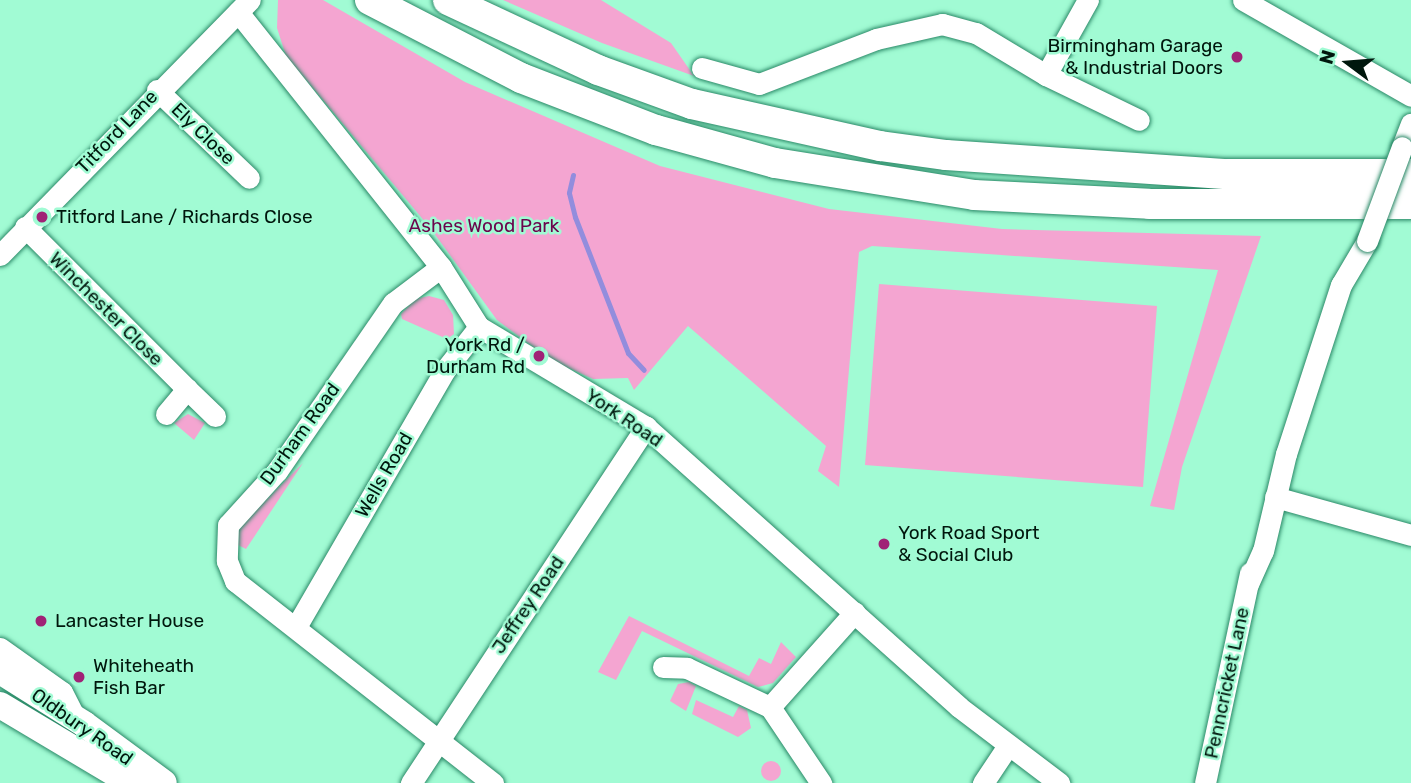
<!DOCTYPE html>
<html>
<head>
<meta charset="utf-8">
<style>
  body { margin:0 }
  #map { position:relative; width:1411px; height:783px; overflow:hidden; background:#a1fbd4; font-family:Rubik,sans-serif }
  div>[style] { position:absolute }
  .green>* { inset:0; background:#f4a5d1 }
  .round { border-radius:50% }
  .stream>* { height:5px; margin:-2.5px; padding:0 2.5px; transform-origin:2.5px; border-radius:2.5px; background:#928ddd }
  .roads { filter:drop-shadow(0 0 2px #2a8967) drop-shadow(0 0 2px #2a8967) }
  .minor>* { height:21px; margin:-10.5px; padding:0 10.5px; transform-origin:10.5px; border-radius:10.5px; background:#fff }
  .major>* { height:26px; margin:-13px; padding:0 13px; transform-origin:13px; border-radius:13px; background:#fff }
  .highway>* { height:30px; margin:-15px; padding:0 15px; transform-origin:15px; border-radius:15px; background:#fff }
  .bridges { filter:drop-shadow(0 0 2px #2a8967) drop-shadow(0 0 2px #2a8967) }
  .minor-bridge>* { height:21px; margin:-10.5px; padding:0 10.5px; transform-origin:10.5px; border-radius:10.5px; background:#fff }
  .dots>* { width:19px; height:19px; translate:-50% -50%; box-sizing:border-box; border:4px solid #a1fbd4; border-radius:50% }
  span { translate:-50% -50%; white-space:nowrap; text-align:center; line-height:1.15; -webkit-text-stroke:5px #a1fbd4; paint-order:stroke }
  .poi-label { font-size:19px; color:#00170d }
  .right { translate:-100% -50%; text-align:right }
  .left { translate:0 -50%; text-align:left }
  .street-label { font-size:19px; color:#00170d }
  .park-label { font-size:19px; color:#6b044c }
  .north { position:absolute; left:1313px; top:28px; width:70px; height:70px; -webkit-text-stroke:5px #a1fbd4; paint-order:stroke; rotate:286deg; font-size:19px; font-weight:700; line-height:28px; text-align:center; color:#00170d }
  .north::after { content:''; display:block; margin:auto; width:24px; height:32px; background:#00170d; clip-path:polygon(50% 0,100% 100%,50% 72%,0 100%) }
</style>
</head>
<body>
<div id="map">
  <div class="green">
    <i style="clip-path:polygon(278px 0,323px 0,465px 82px,660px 166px,829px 209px,1002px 229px,1261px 236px,1182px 467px,1174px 510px,1150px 506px,1218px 270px,872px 246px,859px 252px,839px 487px,818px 471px,826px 446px,688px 326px,634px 390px,628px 378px,593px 379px,551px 360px,497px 320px,431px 229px,286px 56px,277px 28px)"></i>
    <i style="clip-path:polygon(503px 0,601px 0,671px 43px,694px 76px,602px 43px)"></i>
    <i style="clip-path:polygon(879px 284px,1157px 306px,1143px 487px,865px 465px)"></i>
    <i style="clip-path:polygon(429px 296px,444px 300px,453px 315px,454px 334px,447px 339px,402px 319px,401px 314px,415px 299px)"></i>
    <i style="clip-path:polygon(188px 414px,205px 423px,194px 440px,174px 423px)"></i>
    <i style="clip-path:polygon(303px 463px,246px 549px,238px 545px,239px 530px,247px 519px)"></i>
    <i style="clip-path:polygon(629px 616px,749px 676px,759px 658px,771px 664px,781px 642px,796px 657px,773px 683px,758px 687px,642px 631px,616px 680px,598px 672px)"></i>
    <i style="clip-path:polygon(689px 682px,696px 686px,686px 711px,670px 701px,678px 684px)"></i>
    <i style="clip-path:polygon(696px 700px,733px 717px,739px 706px,747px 710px,751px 728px,738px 737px,692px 714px)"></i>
    <i class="round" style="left:761px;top:761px;width:20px;height:20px"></i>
  </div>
  <div class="stream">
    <i style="left:573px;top:175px;width:18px;rotate:103deg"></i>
    <i style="left:569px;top:193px;width:25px;rotate:76deg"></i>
    <i style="left:575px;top:217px;width:146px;rotate:68.7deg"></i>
    <i style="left:628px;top:353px;width:23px;rotate:47deg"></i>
  </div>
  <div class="roads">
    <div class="minor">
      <i style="left:1243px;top:0;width:193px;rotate:29.7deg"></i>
      <i style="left:238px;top:12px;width:326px;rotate:51.5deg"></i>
      <i style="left:441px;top:267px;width:71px;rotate:57.7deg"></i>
      <i style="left:479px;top:327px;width:195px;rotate:30.9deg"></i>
      <i style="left:646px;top:427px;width:420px;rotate:41.8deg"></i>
      <i style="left:959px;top:707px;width:126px;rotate:37.2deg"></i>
      <i style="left:702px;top:68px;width:59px;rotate:15.7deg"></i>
      <i style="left:759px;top:84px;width:125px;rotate:-21deg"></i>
      <i style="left:876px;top:39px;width:68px;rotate:-12.8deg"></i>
      <i style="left:942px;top:24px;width:35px;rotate:15deg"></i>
      <i style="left:976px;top:33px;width:82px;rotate:31deg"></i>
      <i style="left:1046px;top:75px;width:103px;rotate:25.8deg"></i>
      <i style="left:1046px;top:75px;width:86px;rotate:-60.8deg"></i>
      <i style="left:157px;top:90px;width:127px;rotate:43.7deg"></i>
      <i style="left:1402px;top:147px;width:25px;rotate:-69deg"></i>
      <i style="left:25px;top:227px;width:229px;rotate:45deg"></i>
      <i style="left:0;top:255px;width:357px;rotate:-45.6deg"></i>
      <i style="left:441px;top:267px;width:60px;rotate:143.1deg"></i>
      <i style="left:393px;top:303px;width:204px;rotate:124.6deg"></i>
      <i style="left:277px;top:471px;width:73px;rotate:132.2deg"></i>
      <i style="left:228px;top:525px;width:36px;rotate:92deg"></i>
      <i style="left:227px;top:561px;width:22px;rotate:68deg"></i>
      <i style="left:235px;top:581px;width:328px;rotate:38.1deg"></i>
      <i style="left:166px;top:414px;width:33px;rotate:-50deg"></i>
      <i style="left:187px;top:389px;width:39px;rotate:44deg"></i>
      <i style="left:1275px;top:497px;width:141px;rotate:15.6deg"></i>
      <i style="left:1248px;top:584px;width:36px;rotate:-66deg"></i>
      <i style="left:1263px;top:551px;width:100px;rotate:-76.7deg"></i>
      <i style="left:1286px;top:454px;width:178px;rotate:-72deg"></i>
      <i style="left:1341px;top:285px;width:51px;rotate:-59.4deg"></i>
      <i style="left:296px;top:627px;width:297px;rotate:-59.9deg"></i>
      <i style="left:445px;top:370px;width:55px;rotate:-51.7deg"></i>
      <i style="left:0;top:648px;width:76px;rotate:35.4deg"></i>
      <i style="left:62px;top:692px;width:28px;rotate:63deg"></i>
      <i style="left:663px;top:667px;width:24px;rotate:2deg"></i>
      <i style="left:687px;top:668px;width:92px;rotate:25.2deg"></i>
      <i style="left:770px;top:707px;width:92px;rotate:56.1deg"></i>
      <i style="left:770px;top:707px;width:127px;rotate:-48.2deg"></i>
      <i style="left:411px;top:783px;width:427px;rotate:-56.6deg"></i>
      <i style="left:983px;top:783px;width:43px;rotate:-56.3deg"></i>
      <i style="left:1205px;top:783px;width:215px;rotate:-77.9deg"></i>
    </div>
    <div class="major">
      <i style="left:0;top:671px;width:99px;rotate:32.2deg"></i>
      <i style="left:84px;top:724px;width:99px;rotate:36.4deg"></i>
      <i style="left:0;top:705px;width:152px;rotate:30.8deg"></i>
    </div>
    <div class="highway">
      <i style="left:370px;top:0;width:170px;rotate:27.3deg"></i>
      <i style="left:521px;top:78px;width:145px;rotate:21.1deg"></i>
      <i style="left:656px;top:130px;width:123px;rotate:15.5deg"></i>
      <i style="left:775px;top:163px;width:202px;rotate:9.1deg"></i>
      <i style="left:974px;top:195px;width:175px;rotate:2.9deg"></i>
      <i style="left:1149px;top:204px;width:262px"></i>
      <i style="left:448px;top:0;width:166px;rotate:25deg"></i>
      <i style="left:598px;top:70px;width:100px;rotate:19.9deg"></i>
      <i style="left:692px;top:104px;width:193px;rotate:12.6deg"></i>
      <i style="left:880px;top:146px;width:67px;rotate:7.8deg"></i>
      <i style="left:946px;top:155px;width:282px;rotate:3.9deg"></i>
      <i style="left:1227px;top:174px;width:184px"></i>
    </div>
  </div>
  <div class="bridges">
    <div class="minor-bridge">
      <i style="left:1367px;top:241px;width:100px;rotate:-69.6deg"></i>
    </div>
  </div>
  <div class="dots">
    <i style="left:1237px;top:57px;background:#a02276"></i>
    <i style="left:42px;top:217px;background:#a02276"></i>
    <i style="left:539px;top:356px;background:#a02276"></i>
    <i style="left:884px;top:544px;background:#a02276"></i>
    <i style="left:41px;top:621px;background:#a02276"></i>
    <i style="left:79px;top:677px;background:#a02276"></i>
  </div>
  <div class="poi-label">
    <span class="right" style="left:1223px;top:57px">Birmingham Garage<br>&amp; Industrial Doors</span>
    <span class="left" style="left:56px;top:217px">Titford Lane / Richards Close</span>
    <span class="right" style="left:525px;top:356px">York Rd /<br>Durham Rd</span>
    <span class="left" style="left:898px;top:544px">York Road Sport<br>&amp; Social Club</span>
    <span class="left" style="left:55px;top:621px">Lancaster House</span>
    <span class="left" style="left:93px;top:677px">Whiteheath<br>Fish Bar</span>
  </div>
  <div class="street-label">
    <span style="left:117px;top:132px;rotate:-46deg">Titford Lane</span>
    <span style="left:203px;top:134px;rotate:44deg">Ely Close</span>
    <span style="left:106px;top:309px;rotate:45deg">Winchester Close</span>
    <span style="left:624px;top:418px;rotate:34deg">York Road</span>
    <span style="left:300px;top:434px;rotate:-54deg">Durham Road</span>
    <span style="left:384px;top:475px;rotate:-60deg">Wells Road</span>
    <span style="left:528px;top:605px;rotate:-56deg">Jeffrey Road</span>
    <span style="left:1227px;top:683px;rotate:-78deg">Penncricket Lane</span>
    <span style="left:82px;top:727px;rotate:35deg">Oldbury Road</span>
  </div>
  <div class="park-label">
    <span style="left:484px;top:226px">Ashes Wood Park</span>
  </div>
  <div class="north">N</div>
</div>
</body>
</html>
